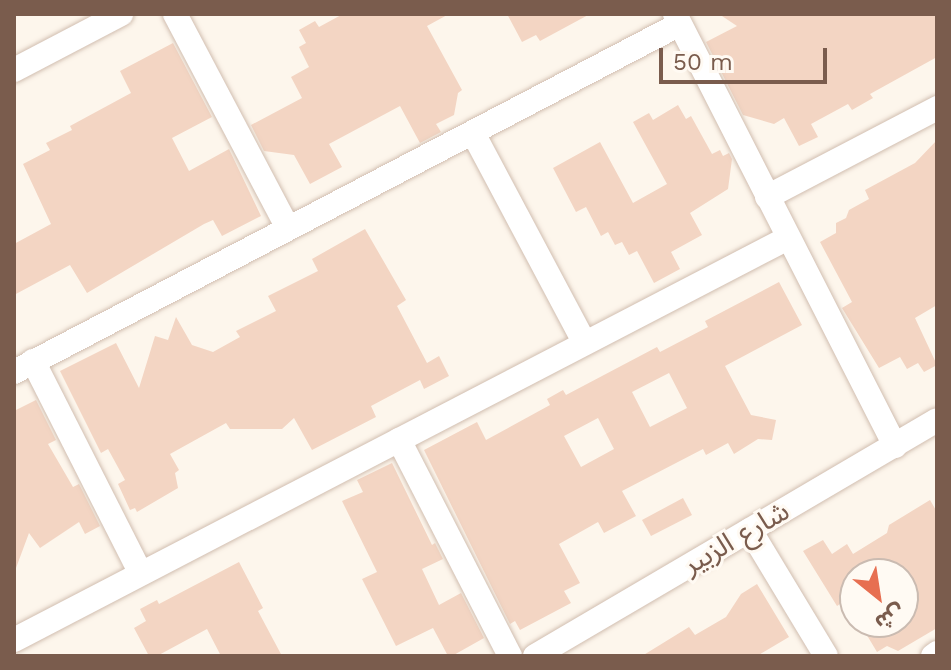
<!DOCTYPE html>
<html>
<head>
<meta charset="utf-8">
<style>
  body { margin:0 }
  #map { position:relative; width:951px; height:670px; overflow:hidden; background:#fdf6ec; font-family:"Work Sans","Noto Sans Arabic",sans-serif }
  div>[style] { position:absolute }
  .building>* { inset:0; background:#f3d5c3 }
  .roads { filter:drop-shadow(0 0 2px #d1beb0) drop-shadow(0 0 2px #d1beb0) }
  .minor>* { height:24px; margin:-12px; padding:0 12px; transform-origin:12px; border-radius:12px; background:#fff }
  span { translate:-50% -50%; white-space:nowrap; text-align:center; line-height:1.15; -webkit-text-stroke:6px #fffaf3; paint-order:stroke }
  .street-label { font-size:28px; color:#7a5c4d }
  .frame { position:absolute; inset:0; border:16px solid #7a5c4d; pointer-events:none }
  .north { position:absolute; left:839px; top:558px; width:80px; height:80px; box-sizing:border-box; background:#fffaf3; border:2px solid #cabbb1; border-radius:50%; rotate:150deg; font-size:22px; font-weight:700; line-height:32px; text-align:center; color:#7a5c4d }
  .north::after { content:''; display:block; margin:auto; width:28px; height:36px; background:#e76f51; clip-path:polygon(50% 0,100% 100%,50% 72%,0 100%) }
  .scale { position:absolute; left:659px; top:48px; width:168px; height:36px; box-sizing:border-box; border:4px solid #7a5c4d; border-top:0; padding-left:10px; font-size:24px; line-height:28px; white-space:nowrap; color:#7a5c4d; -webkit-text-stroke:6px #fffaf3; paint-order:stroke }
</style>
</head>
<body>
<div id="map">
  <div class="building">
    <i style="clip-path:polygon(343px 14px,449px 14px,427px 26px,462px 90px,458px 93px,454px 115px,436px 124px,441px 132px,420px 143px,400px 106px,329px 144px,342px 167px,310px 184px,294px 155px,264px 151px,251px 125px,302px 98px,291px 77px,309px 67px,299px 47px,306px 43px,299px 30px,315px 21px,319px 27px)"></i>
    <i style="clip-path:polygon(507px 14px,590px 14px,540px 41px,536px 35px,522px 42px)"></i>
    <i style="clip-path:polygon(719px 14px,937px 14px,937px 57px,870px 94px,873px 98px,852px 110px,848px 104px,811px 124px,818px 137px,799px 146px,784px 118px,774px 124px,743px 115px,706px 42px,737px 26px)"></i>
    <i style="clip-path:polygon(173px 43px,212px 117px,172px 138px,189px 171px,229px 149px,261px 216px,222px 236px,213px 220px,204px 224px,87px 293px,70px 265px,14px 295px,14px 244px,51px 224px,23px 164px,50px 150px,46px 143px,72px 130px,70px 126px,131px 93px,120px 71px)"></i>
    <i style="clip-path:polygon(678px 105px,686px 119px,691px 116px,712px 154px,720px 150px,723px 156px,729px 153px,732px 159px,728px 189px,690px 213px,702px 235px,671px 252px,680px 269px,654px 283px,637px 251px,629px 255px,622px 242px,615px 245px,608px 232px,601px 236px,586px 207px,576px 212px,553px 168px,600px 142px,633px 203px,667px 184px,633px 122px,649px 113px,653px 120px)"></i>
    <i style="clip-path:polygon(937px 140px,937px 305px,915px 318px,937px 365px,924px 372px,918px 363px,907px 369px,900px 357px,879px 368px,842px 308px,852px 302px,820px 242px,836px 233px,836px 223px,846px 218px,849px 210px,869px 199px,865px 190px,915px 163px)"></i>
    <i style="clip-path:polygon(365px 229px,406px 300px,397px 306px,427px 363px,439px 356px,449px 376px,424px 389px,420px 380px,371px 406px,376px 417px,312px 450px,294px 418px,282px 429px,230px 429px,226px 423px,170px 454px,179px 470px,175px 473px,178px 488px,137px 512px,135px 508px,130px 510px,118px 484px,125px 480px,108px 449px,101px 453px,60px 371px,116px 343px,139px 388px,155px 336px,168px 340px,176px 317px,192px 345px,213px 352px,240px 337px,236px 331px,276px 311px,268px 296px,318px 271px,312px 259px)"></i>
    <i style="clip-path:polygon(evenodd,779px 282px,802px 325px,725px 366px,751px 415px,776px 420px,772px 440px,758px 439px,734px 454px,728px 443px,706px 455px,703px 449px,622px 491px,636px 516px,604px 533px,598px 522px,559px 544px,580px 583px,564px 591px,571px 603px,520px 630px,515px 621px,510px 624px,424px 450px,477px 422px,486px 440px,550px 405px,547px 399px,563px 390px,566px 395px,657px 347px,660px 352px,708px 327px,705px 321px,779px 282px,669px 373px,687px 408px,650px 427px,632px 392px,669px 373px,779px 282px,598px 418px,614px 449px,581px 467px,564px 436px,598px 418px)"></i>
    <i style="clip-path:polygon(36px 400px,56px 440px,48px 444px,73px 487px,79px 484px,100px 526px,85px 534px,79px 522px,40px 548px,29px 533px,16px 568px,14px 411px)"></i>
    <i style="clip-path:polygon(392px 463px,432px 545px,435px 543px,443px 559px,422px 569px,439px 605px,461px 593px,484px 638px,452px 656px,448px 656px,433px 628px,396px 646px,362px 579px,377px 572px,342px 501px,363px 492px,357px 480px)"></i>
    <i style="clip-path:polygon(683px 498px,692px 515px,651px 536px,642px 520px)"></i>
    <i style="clip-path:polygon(930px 500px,937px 512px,937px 628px,898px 651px,887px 646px,877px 652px,859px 622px,903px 622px,903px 574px,855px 574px,855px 594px,837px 606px,803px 551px,823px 540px,832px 554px,847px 544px,853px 554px,887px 533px,889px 525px)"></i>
    <i style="clip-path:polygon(239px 562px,263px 608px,258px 611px,282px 656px,221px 656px,207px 629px,157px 656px,149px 656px,134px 628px,146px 621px,140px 609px,157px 600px,159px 604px)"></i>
    <i style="clip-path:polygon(757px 584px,789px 637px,757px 656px,642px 656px,689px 627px,695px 635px,726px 617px,741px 594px)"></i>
  </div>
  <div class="roads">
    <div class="minor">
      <i style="left:175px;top:14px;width:242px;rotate:62.2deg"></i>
      <i style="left:675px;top:14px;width:485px;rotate:63deg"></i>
      <i style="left:14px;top:70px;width:121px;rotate:-27.6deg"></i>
      <i style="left:473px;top:133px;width:237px;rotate:62deg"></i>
      <i style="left:767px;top:197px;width:192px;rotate:-27.6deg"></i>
      <i style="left:33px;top:361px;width:237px;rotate:63.1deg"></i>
      <i style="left:14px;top:372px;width:751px;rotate:-27.59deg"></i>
      <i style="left:399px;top:440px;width:243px;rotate:62.8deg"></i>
      <i style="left:750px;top:530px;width:147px;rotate:58.9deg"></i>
      <i style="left:14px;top:640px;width:872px;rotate:-27.45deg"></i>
      <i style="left:535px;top:656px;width:466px;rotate:-30.4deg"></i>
      <i style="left:933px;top:656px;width:5px;rotate:-37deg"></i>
    </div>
  </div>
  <div class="street-label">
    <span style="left:736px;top:538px;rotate:-30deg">شارع الزبير</span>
  </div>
  <div class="frame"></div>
  <div class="north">ش</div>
  <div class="scale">50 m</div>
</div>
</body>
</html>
